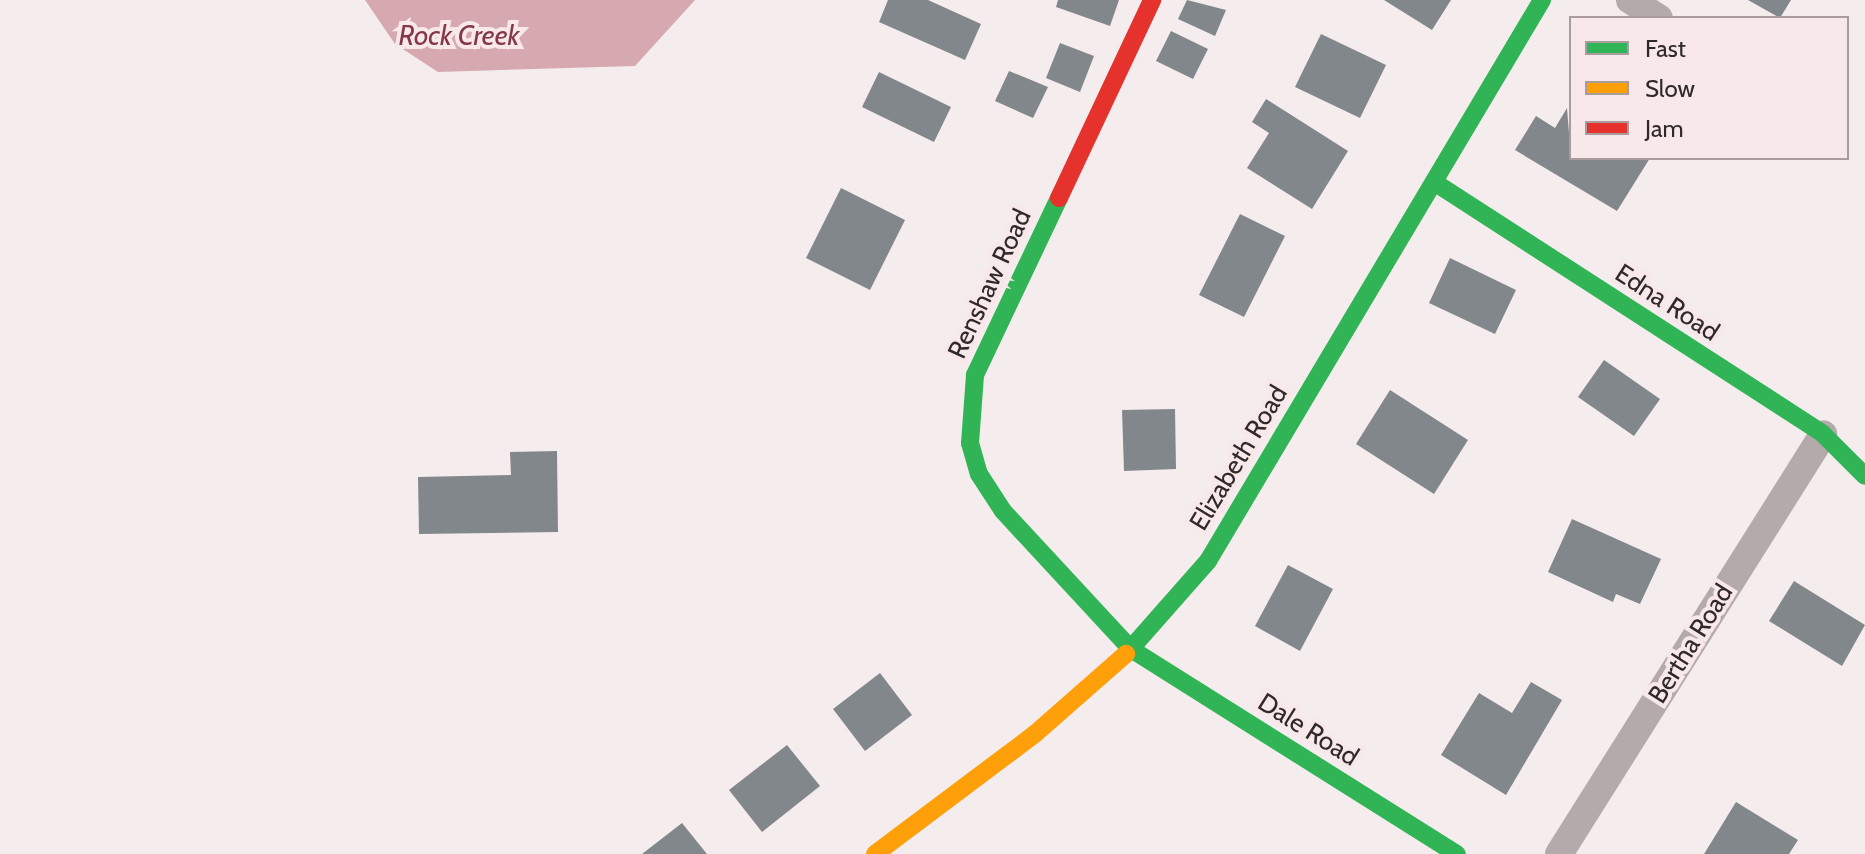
<!DOCTYPE html>
<html>
<head>
<meta charset="utf-8">
<style>
  body { margin:0 }
  #map { position:relative; width:1865px; height:854px; overflow:hidden; background:#f5eced; font-family:Cabin,sans-serif }
  div>[style] { position:absolute }
  .water>* { inset:0; background:#d6a9b0 }
  .building>* { inset:0; background:#82878b }
  .street>* { height:28px; margin:-14px; padding:0 14px; transform-origin:14px; border-radius:14px; background:#b4aaab }
  .fast>* { height:18px; margin:-9px; padding:0 9px; transform-origin:9px; border-radius:9px; background:#30b455 }
  .slow>* { height:18px; margin:-9px; padding:0 9px; transform-origin:9px; border-radius:9px; background:#ff9f0a }
  .jam>* { height:18px; margin:-9px; padding:0 9px; transform-origin:9px; border-radius:9px; background:#e5322d }
  span { translate:-50% -50%; white-space:nowrap; text-align:center; line-height:1.15; -webkit-text-stroke:8px #f9e8ea; paint-order:stroke }
  .street-label { font-size:26px; color:#30292a }
  .water-label { font-size:28px; color:#833747; font-style:italic }
  .legend { position:absolute; left:1569px; top:16px; width:280px; height:144px; box-sizing:border-box; background:#f9e8ea; border:2px solid #a99c9d; margin:0; padding:10px 14px; list-style:none; font-size:24px; color:#30292a }
  .legend li { display:flex; align-items:center; gap:16px; height:40px }
  .legend b { width:40px; border:2px solid #a99c9d }
</style>
</head>
<body>
<div id="map">
  <div class="water">
    <i style="clip-path:polygon(365px 0,695px 0,635px 66px,438px 72px,395px 44px)"></i>
  </div>
  <div class="building">
    <i style="clip-path:polygon(888px 0,928px 0,981px 24px,965px 60px,879px 22px)"></i>
    <i style="clip-path:polygon(1058px 0,1119px 0,1110px 26px,1056px 7px)"></i>
    <i style="clip-path:polygon(1187px 0,1226px 10px,1215px 36px,1178px 19px)"></i>
    <i style="clip-path:polygon(1384px 0,1451px 0,1432px 30px)"></i>
    <i style="clip-path:polygon(1748px 0,1791px 0,1780px 18px)"></i>
    <i style="clip-path:polygon(1171px 31px,1208px 49px,1193px 79px,1156px 61px)"></i>
    <i style="clip-path:polygon(1321px 34px,1386px 65px,1360px 118px,1295px 87px)"></i>
    <i style="clip-path:polygon(1060px 43px,1094px 56px,1080px 92px,1046px 78px)"></i>
    <i style="clip-path:polygon(1009px 71px,1048px 87px,1033px 118px,995px 101px)"></i>
    <i style="clip-path:polygon(879px 72px,951px 107px,934px 142px,862px 107px)"></i>
    <i style="clip-path:polygon(1266px 99px,1348px 151px,1312px 209px,1247px 168px,1269px 133px,1252px 122px)"></i>
    <i style="clip-path:polygon(1567px 108px,1571px 158px,1650px 158px,1617px 211px,1515px 150px,1536px 116px,1555px 128px)"></i>
    <i style="clip-path:polygon(841px 188px,905px 220px,870px 290px,806px 258px)"></i>
    <i style="clip-path:polygon(1240px 214px,1285px 236px,1244px 317px,1199px 295px)"></i>
    <i style="clip-path:polygon(1450px 258px,1516px 290px,1495px 334px,1429px 303px)"></i>
    <i style="clip-path:polygon(1604px 360px,1660px 399px,1634px 436px,1578px 397px)"></i>
    <i style="clip-path:polygon(1390px 390px,1468px 440px,1434px 494px,1356px 444px)"></i>
    <i style="clip-path:polygon(1175px 409px,1176px 469px,1124px 471px,1122px 410px)"></i>
    <i style="clip-path:polygon(557px 451px,558px 532px,419px 534px,418px 477px,511px 475px,510px 452px)"></i>
    <i style="clip-path:polygon(1572px 519px,1661px 559px,1640px 604px,1616px 594px,1613px 602px,1548px 572px)"></i>
    <i style="clip-path:polygon(1288px 565px,1333px 589px,1300px 651px,1255px 626px)"></i>
    <i style="clip-path:polygon(1794px 581px,1865px 625px,1842px 666px,1769px 621px)"></i>
    <i style="clip-path:polygon(880px 673px,912px 715px,865px 751px,833px 709px)"></i>
    <i style="clip-path:polygon(1531px 682px,1562px 700px,1506px 795px,1441px 755px,1479px 693px,1512px 713px)"></i>
    <i style="clip-path:polygon(787px 745px,820px 786px,762px 832px,729px 790px)"></i>
    <i style="clip-path:polygon(1736px 802px,1798px 840px,1789px 854px,1704px 854px)"></i>
    <i style="clip-path:polygon(682px 823px,707px 854px,642px 854px)"></i>
  </div>
  <div class="street">
    <i style="left:1630px;top:0;width:34px;rotate:32deg"></i>
    <i style="left:1559px;top:854px;width:496px;rotate:-57.8deg"></i>
  </div>
  <div class="fast">
    <i style="left:1434px;top:182px;width:463px;rotate:32.9deg"></i>
    <i style="left:1823px;top:434px;width:59px;rotate:45deg"></i>
    <i style="left:1059px;top:198px;width:196px;rotate:115.4deg"></i>
    <i style="left:975px;top:375px;width:68px;rotate:94.2deg"></i>
    <i style="left:970px;top:443px;width:32px;rotate:74deg"></i>
    <i style="left:979px;top:474px;width:44px;rotate:57deg"></i>
    <i style="left:1003px;top:511px;width:188px;rotate:47.2deg"></i>
    <i style="left:1131px;top:649px;width:385px;rotate:32.2deg"></i>
    <i style="left:1126px;top:654px;width:124px;rotate:-48.6deg"></i>
    <i style="left:1208px;top:561px;width:653px;rotate:-59.23deg"></i>
  </div>
  <div class="slow">
    <i style="left:875px;top:854px;width:201px;rotate:-36.9deg"></i>
    <i style="left:1036px;top:733px;width:120px;rotate:-41.3deg"></i>
  </div>
  <div class="jam">
    <i style="left:1059px;top:198px;width:219px;rotate:-64.8deg"></i>
  </div>
  <div class="street-label">
    <span style="left:990px;top:284px;rotate:-65deg">Renshaw Road</span>
    <span style="left:1667px;top:303px;rotate:33deg">Edna Road</span>
    <span style="left:1239px;top:458px;rotate:-59deg">Elizabeth Road</span>
    <span style="left:1691px;top:644px;rotate:-58deg">Bertha Road</span>
    <span style="left:1308px;top:730px;rotate:32deg">Dale Road</span>
  </div>
  <div class="water-label">
    <span style="left:459px;top:35px">Rock Creek</span>
  </div>
  <ul class="legend">
  <li><b style="height:10px;background:#30b455"></b>Fast</li>
  <li><b style="height:10px;background:#ff9f0a"></b>Slow</li>
  <li><b style="height:10px;background:#e5322d"></b>Jam</li>
  </ul>
</div>
</body>
</html>
